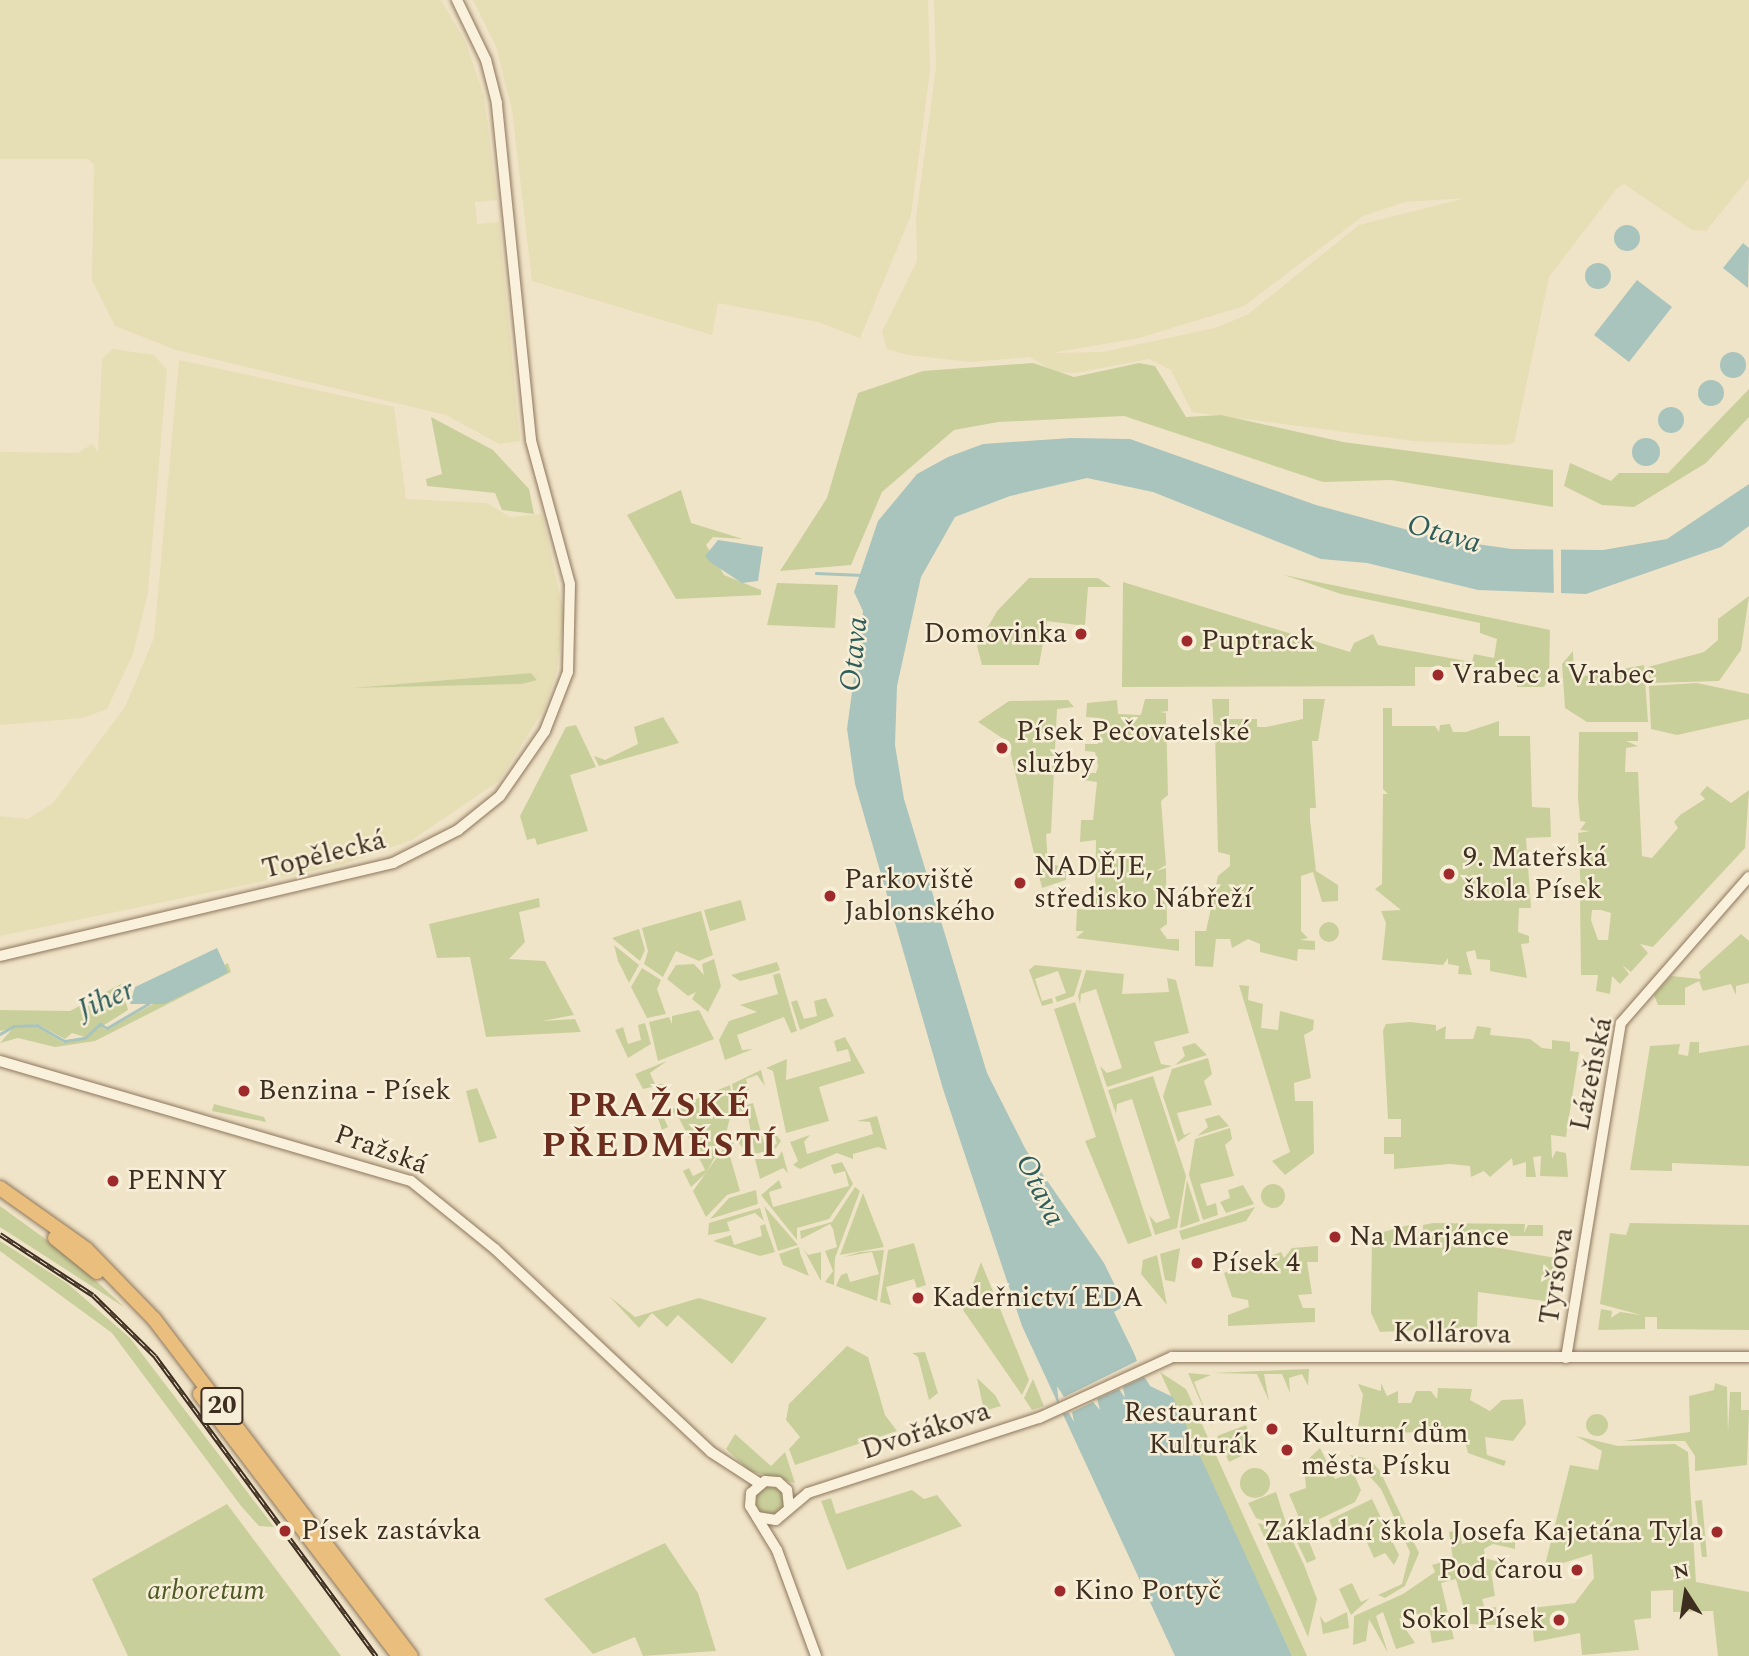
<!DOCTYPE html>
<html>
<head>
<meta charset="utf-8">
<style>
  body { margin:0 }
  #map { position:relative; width:1749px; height:1656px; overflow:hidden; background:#f0e4c8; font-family:Spectral,serif }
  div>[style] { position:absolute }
  .farmland>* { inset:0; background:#e6deb5 }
  .green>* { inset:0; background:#c9cf9b }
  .round { border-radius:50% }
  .water>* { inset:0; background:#a9c4bc }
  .pier>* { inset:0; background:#f0e4c8 }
  .stream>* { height:2.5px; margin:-1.25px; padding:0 1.25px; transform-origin:1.25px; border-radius:1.25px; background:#a9c4bc }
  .roads { filter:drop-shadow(0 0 2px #8d765c) drop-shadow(0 0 2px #8d765c) }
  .tertiary>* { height:10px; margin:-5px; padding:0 5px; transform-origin:5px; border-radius:5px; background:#faf1dc }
  .secondary>* { height:10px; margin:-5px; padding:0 5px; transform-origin:5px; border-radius:5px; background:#faf1dc }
  .trunk>* { height:14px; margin:-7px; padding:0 7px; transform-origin:7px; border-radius:7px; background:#eabe7c }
  .rail>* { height:5px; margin-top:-2.5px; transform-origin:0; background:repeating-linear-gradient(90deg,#f7eed8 0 8px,#3d2e20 0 16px); box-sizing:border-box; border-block:2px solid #3d2e20 }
  .dots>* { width:19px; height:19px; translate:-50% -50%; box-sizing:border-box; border:4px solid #f7eed8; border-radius:50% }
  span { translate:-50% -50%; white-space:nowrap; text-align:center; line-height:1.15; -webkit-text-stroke:5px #f7eed8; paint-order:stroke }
  .shield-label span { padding:2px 5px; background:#f7eed8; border:2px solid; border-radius:5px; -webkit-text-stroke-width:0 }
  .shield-label { font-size:26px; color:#3d2e20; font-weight:700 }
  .poi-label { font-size:28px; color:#3d2e20 }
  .right { translate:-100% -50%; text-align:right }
  .left { translate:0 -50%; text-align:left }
  .street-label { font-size:28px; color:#3d2e20 }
  .park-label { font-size:28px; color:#4d5a26; font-style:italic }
  .water-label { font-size:30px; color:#2f5d5a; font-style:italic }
  .district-label { font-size:35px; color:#6b2e1e; font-weight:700; letter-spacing:2px }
  .north { position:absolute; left:1651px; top:1558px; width:70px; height:70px; -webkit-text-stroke:5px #f7eed8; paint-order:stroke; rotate:348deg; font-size:19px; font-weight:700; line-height:28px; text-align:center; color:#3d2e20 }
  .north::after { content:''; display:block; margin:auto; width:24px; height:32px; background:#3d2e20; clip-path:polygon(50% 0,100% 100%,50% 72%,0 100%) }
</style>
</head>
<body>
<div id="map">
  <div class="farmland">
    <i style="clip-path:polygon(0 0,441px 0,466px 43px,484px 96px,497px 200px,475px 202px,477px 224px,499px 222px,520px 441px,499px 444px,446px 415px,176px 350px,115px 326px,92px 280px,94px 165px,88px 159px,0 159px)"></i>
    <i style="clip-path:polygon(473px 0,928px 0,930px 71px,911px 215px,860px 338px,818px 322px,718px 303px,712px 335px,532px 281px,512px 110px,496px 46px)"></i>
    <i style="clip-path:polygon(evenodd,934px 0,1749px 0,1749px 178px,1706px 231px,1692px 230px,1624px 184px,1617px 188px,1549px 277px,1514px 443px,1505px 445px,1414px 441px,1192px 412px,1171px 370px,1149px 359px,1076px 373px,1054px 372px,1030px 357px,971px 362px,908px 355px,887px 349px,882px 332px,917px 261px,916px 218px,936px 67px,934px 0,1466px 198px,1359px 225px,1247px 315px,1215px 328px,1103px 352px,1052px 353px,1139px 338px,1244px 306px,1363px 216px,1405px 202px,1466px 198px)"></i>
    <i style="clip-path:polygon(112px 349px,154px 355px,167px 370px,148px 592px,133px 654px,107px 709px,83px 718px,0 725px,0 452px,78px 453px,92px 444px,98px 452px,102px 359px)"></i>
    <i style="clip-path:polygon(evenodd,179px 360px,394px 407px,406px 499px,487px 503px,510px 517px,542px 514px,564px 614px,557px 670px,544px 709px,499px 781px,412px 840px,341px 865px,0 936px,0 816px,28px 819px,53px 803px,125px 707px,154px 638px,179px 360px,531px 673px,537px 680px,522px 684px,353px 688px,531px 673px)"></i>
  </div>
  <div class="green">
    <i style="clip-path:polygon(1033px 363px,1074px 377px,1139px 363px,1155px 366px,1186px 417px,1221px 415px,1343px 442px,1553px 470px,1553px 507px,1391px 480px,1323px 482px,1124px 416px,998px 422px,954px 430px,882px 492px,851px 565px,780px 571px,827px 498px,858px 393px,923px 371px)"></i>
    <i style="clip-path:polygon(1749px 389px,1749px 417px,1706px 463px,1634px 507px,1602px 505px,1564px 486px,1570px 463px,1611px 481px,1619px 473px,1668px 473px)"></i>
    <i style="clip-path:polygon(431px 417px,493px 450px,529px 489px,534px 514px,502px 510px,495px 493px,427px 486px,426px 479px,442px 474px)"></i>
    <i style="clip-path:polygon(681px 490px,691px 523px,743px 539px,713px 537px,706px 545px,724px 575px,761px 590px,761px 595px,676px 599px,627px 515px)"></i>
    <i style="clip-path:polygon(1284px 575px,1550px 630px,1549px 678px,1544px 687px,1517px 687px,1517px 667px,1415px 667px,1415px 686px,1122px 687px,1123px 582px,1350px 652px,1354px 643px,1373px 634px,1378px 645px,1472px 662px,1474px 654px,1494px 658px,1497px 639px,1480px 633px,1480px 623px,1341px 594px)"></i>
    <i style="clip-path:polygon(1029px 578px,1098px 578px,1111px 587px,1088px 587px,1085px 626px,1047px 621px,1039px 665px,982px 665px,977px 646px,997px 611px)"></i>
    <i style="clip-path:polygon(777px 583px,838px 585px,835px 628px,767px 625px)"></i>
    <i style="clip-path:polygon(1749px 596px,1741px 650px,1719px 681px,1650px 683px,1648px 667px,1704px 652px,1718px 640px,1718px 619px)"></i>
    <i style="clip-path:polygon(1573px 651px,1574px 678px,1644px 665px,1648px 722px,1587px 722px,1565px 708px,1562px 664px)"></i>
    <i style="clip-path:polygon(531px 673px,537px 680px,522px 684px,352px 688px)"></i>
    <i style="clip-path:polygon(1697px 683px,1749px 694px,1749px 719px,1677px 735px,1651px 729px,1649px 686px)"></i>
    <i style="clip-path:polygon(1145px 699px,1168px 699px,1168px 711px,1160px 712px,1166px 713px,1168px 795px,1161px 801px,1166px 865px,1156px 871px,1166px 868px,1167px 924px,1160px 929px,1167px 939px,1179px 939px,1179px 951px,1076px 938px,1084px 931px,1076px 931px,1077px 909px,1091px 910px,1095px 894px,1096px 840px,1080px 842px,1081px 820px,1093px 820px,1097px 782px,1083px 780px,1083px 773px,1096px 773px,1098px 766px,1095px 752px,1085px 751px,1085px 744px,1098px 744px,1099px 718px,1086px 717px,1087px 703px,1117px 700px,1118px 714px,1141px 715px)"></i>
    <i style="clip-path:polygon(1212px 699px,1229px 699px,1229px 719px,1257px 719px,1257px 727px,1266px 727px,1303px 719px,1303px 699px,1325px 699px,1318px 741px,1312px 741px,1316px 808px,1310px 808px,1310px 819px,1316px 871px,1338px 885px,1338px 901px,1322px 902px,1313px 872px,1301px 876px,1301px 931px,1308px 938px,1300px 940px,1315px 941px,1315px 950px,1298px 949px,1297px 961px,1260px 952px,1260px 944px,1248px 939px,1232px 948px,1230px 939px,1216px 939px,1213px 967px,1195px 966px,1195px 931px,1206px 931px,1218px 876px,1230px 866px,1230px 855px,1218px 852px,1215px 733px,1221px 732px,1214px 731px)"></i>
    <i style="clip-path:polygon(1009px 701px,1068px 700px,1074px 707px,1057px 709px,1051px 833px,1046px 834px,1048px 863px,1066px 868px,1066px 880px,1042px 888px,1008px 742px,978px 722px)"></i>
    <i style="clip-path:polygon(1383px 708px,1392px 708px,1392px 726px,1435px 726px,1439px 732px,1440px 725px,1450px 724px,1453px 732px,1466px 732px,1499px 721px,1499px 736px,1530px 736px,1532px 807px,1550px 808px,1551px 837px,1526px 838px,1531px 908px,1519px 908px,1518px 932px,1529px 936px,1529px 943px,1521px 944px,1527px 978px,1490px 971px,1490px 960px,1477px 959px,1475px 950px,1466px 952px,1472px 975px,1458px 974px,1459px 966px,1448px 964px,1448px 958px,1443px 965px,1382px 960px,1386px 923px,1381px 911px,1401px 910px,1375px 889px,1382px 884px,1383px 794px,1388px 794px,1383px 789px)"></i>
    <i style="clip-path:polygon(663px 717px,679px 743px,599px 766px,594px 756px,605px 760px,638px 744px,634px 727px)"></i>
    <i style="clip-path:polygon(576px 725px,596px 767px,570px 775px,588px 831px,537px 845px,535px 838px,527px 840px,520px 816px,566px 727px)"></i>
    <i style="clip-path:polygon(evenodd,1579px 732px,1638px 732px,1638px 741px,1626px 741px,1638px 746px,1626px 748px,1625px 772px,1638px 772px,1642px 856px,1652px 858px,1678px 828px,1674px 822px,1680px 815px,1705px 799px,1700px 794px,1707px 786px,1731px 803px,1749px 790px,1745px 848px,1653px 947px,1640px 944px,1648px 953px,1631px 972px,1622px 965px,1629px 974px,1620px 984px,1612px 976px,1610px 994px,1596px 991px,1598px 975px,1581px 975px,1580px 897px,1602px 901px,1601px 895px,1581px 895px,1578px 833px,1590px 831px,1580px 830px,1586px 822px,1580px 821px,1578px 798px,1579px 732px,1601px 910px,1611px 913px,1608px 940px,1598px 940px,1591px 920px,1592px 910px,1601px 910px)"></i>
    <i style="clip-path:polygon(539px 898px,540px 907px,519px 912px,525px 942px,509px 959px,545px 961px,574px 1015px,542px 1021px,575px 1019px,581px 1032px,486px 1037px,470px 957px,437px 958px,429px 924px)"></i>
    <i style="clip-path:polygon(741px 900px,746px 920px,710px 931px,704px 910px)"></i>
    <i style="clip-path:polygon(701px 911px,713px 955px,699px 961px,676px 951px,663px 977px,644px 964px,648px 951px,642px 928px)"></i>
    <i class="round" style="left:1319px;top:922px;width:20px;height:20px"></i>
    <i style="clip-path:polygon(639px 929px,645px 950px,640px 961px,612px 938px)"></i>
    <i style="clip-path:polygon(1741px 934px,1749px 941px,1749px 983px,1736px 986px,1736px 995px,1731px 984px,1703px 991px,1699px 981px,1685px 988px,1685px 1005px,1658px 1005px,1654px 995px,1671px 976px,1701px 979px,1699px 972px)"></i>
    <i style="clip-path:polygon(614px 945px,639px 965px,629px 983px,618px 961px)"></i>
    <i style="clip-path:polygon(714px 959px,721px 986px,708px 1012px,692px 999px,696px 992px,688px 996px,667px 979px,676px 965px,694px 964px,704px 975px,702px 964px)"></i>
    <i style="clip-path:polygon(777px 962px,780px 970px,772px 973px,740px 981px,731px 975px)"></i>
    <i style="clip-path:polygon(228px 963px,231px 972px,95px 1041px,55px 1047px,18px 1038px,0 1043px,14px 1027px,36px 1026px,64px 1043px,86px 1039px,100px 1026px,106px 1030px)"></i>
    <i style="clip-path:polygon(1035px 965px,1082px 970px,1074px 996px,1057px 1002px,1055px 997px,1066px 993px,1058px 971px,1035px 979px,1042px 1001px,1052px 998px,1053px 1003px,1042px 1006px,1029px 970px)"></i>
    <i style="clip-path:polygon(642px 968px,661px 980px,657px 989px,666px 1014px,647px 1018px,631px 987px)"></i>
    <i style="clip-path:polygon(1086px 970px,1124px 974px,1122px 994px,1169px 992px,1167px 978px,1176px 980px,1189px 1033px,1154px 1042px,1161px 1064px,1172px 1066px,1107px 1087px,1100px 1066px,1107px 1073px,1122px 1068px,1096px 989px,1081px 994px,1080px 1004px,1078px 996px)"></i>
    <i style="clip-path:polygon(780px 973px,797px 1031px,791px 1033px,784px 1017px,737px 1035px,742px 1050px,753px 1049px,725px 1060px,719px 1040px,729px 1021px,757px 1012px,740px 1005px,778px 994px,773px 975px)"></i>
    <i style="clip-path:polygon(121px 984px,128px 1010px,85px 1037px,72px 1033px,65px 1039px,37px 1024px,0 1031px,0 1010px,70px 1011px)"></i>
    <i style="clip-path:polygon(1239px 985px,1249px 986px,1248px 1000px,1263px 1004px,1261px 1028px,1278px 1030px,1280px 1011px,1314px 1020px,1313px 1030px,1304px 1035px,1311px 1078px,1294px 1083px,1295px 1101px,1313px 1101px,1314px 1153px,1285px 1175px,1272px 1161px,1290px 1152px)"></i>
    <i style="clip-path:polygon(826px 998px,834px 1016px,800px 1030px,791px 1002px,797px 1000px,804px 1019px,817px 1016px,814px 1001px)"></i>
    <i style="clip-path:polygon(1075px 1002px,1152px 1236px,1128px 1244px,1085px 1141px,1096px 1137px,1054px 1009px)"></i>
    <i style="clip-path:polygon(699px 1010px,714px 1039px,658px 1061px,649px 1022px,669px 1017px,672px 1024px,672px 1016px)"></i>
    <i style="clip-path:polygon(1410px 1022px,1436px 1025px,1436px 1031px,1446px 1026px,1445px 1039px,1473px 1039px,1477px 1026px,1491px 1028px,1490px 1035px,1530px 1039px,1542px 1048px,1552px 1049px,1552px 1040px,1570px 1042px,1570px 1051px,1579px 1052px,1566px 1137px,1551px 1135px,1552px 1159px,1556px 1151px,1566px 1153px,1568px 1177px,1540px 1176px,1541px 1156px,1533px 1157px,1536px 1177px,1526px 1177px,1526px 1162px,1513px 1166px,1512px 1158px,1490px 1177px,1484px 1171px,1471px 1177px,1470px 1166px,1450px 1164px,1394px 1169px,1394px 1154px,1384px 1154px,1384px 1137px,1401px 1137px,1401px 1119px,1388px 1119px,1383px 1030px,1386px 1024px)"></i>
    <i style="clip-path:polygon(645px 1023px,651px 1044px,628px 1058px,615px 1030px,623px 1027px,628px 1044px,641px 1040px,638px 1025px)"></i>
    <i style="clip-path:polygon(845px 1037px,865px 1073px,819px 1087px,829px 1121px,786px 1133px,773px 1071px,766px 1068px,787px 1059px,786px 1080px,851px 1061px,848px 1049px,837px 1052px,834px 1041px)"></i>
    <i style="clip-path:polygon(1690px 1042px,1699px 1042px,1699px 1053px,1749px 1045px,1749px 1166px,1672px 1163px,1672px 1171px,1630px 1170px,1650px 1046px,1680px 1044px,1678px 1054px,1688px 1056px)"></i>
    <i style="clip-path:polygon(1195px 1043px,1207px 1055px,1175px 1065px,1185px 1056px,1182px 1047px)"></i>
    <i style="clip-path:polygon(1208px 1058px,1212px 1074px,1204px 1081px,1212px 1105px,1177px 1113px,1184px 1135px,1192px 1132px,1178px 1142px,1163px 1096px,1172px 1069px)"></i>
    <i style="clip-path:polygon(667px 1061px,650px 1073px,655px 1084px,665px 1084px,643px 1089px,635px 1074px)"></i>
    <i style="clip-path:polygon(761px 1070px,765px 1086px,757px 1075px,746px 1079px,750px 1094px,736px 1105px,732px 1084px)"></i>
    <i style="clip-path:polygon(1153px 1076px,1186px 1176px,1177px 1228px,1155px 1235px,1149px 1215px,1156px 1223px,1170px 1218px,1132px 1099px,1117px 1104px,1116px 1114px,1108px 1090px)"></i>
    <i style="clip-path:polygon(730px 1085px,733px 1106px,724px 1141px,706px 1173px,691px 1187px,683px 1171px,689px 1168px,693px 1176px,705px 1170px,676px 1112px,664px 1118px,668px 1127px,662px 1130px,657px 1115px)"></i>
    <i style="clip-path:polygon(477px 1088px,497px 1138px,479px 1143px,466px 1091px)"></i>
    <i style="clip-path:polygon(753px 1103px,765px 1147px,777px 1144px,774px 1132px,781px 1141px,776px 1148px,755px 1154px,748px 1117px,741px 1117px,737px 1108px)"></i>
    <i style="clip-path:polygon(214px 1104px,264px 1117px,266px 1122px,212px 1111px)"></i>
    <i style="clip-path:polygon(1219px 1115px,1229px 1126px,1197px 1136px,1208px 1127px,1205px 1119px)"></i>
    <i style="clip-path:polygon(877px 1116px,887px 1150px,878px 1147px,853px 1154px,853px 1159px,837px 1153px,800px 1169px,793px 1165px,798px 1161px,790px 1142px,810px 1135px,804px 1142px,807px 1154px,873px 1134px,870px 1122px,857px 1121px)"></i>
    <i style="clip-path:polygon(1230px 1128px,1232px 1139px,1225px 1145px,1234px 1176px,1200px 1184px,1207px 1206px,1216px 1203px,1218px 1215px,1203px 1220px,1189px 1175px,1195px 1139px)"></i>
    <i style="clip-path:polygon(742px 1138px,746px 1152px,738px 1142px,727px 1146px,740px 1191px,727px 1195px,706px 1217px,693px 1191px,727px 1143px)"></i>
    <i style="clip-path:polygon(782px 1151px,788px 1173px,783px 1168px,760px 1179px,755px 1159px,774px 1159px,771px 1154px,778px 1158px)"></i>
    <i style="clip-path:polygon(842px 1162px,853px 1184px,829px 1219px,797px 1228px,797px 1240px,761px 1195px,779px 1180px,782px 1188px,769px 1192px,773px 1207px,849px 1186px,845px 1171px,834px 1174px,831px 1165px)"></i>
    <i style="clip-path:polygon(1187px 1180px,1200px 1221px,1180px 1228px)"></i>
    <i class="round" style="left:1261px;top:1184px;width:24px;height:24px"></i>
    <i style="clip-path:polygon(1243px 1185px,1254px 1204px,1226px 1213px,1220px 1202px,1230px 1198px,1228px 1190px)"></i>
    <i style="clip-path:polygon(855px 1187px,860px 1191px,835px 1258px,834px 1285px,825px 1282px,833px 1271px,825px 1251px,837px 1247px,833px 1229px,830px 1224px,801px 1239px,800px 1231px,832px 1222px)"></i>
    <i style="clip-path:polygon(756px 1190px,758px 1204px,710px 1219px,729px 1198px)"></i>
    <i style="clip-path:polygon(863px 1193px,884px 1247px,840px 1255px)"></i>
    <i style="clip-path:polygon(0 1206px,73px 1259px,124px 1307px,0 1227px)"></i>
    <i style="clip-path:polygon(764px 1206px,798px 1245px,778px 1251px)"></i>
    <i style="clip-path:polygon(1255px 1207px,1246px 1221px,1182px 1240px,1179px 1231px)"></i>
    <i style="clip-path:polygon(760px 1208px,764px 1221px,755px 1213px,727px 1222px,730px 1231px,708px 1235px,709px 1223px)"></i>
    <i style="clip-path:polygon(1433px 1223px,1525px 1224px,1524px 1233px,1528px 1225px,1543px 1225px,1543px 1236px,1493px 1236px,1493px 1247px,1556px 1258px,1552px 1302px,1478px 1292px,1477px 1327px,1380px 1332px,1371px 1313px,1372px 1235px,1409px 1225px,1409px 1236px,1417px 1238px,1423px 1235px,1423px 1225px)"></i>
    <i style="clip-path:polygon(1630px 1223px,1749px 1225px,1749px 1330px,1657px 1329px,1657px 1317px,1645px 1317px,1645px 1329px,1598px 1330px,1601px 1309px,1612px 1311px,1611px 1318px,1620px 1312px,1641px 1315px,1600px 1304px,1610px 1233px,1626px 1235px)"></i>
    <i style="clip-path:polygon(765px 1224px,775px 1252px,760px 1256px,713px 1241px,731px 1235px,734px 1245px,762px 1236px,760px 1226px)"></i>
    <i style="clip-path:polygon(0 1241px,68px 1284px,130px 1338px,274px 1527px,259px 1526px,241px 1506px,112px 1333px,0 1251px)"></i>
    <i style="clip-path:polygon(914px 1243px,926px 1285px,917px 1288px,914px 1279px,886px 1287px,891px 1305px,880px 1302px,888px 1250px)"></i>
    <i style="clip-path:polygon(1318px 1246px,1318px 1262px,1307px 1262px,1312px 1294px,1298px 1295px,1303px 1308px,1315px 1308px,1315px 1322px,1228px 1326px,1228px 1315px,1249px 1307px,1248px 1300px,1232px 1297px,1224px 1273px,1281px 1252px,1284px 1258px,1292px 1248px)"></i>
    <i style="clip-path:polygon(799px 1247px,800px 1253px,809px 1276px,783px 1265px,779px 1254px)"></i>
    <i style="clip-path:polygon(803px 1248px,808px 1255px,821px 1252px,821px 1281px)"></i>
    <i style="clip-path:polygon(1180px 1248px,1175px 1282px,1165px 1280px,1160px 1254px)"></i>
    <i style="clip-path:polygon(884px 1250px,877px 1301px,836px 1286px,841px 1275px,847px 1273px,850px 1282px,879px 1274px,872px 1252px,843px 1257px,860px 1252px)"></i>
    <i style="clip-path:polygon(1157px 1255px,1167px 1305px,1141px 1274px,1143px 1260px)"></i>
    <i style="clip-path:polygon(981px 1262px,1029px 1380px,1022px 1395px,963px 1310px)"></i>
    <i style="clip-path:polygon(609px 1296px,635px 1317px,699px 1298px,767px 1318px,732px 1364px,678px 1315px,667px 1327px,652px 1313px,639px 1328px)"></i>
    <i style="clip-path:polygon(847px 1346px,868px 1357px,885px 1415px,897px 1431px,795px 1465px,789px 1449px,800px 1437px,786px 1420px,789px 1404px)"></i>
    <i style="clip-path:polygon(925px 1352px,938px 1393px,929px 1400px,918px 1357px,912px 1353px)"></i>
    <i style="clip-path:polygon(1309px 1369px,1308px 1386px,1302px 1374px,1289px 1378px,1290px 1393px,1282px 1374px,1264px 1374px,1269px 1401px,1257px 1374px,1212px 1373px)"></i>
    <i style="clip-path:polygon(1160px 1372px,1186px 1389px,1307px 1656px,1292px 1656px)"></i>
    <i style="clip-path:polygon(1188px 1373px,1211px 1375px,1194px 1382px,1214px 1432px)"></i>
    <i style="clip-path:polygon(977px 1378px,995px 1395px,1001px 1406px,984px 1411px)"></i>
    <i style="clip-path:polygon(1033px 1379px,1044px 1406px,1032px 1410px,1024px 1398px)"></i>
    <i style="clip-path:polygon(1381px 1383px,1387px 1396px,1398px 1391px,1398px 1403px,1411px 1403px,1416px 1391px,1431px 1391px,1437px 1399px,1438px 1388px,1472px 1389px,1470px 1400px,1490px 1411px,1502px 1400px,1523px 1399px,1526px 1424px,1513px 1441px,1485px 1437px,1487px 1455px,1506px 1461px,1504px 1466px,1468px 1453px,1462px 1430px,1374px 1434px,1374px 1427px,1358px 1427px,1363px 1395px,1358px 1384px,1381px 1391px)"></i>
    <i style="clip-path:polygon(1715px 1383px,1727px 1387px,1728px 1432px,1730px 1392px,1741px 1392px,1741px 1410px,1749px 1410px,1747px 1465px,1695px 1471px,1695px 1456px,1685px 1441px,1623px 1441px,1690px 1432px,1689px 1396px,1714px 1390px)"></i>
    <i class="round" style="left:1586px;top:1414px;width:22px;height:22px"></i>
    <i style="clip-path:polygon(1246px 1425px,1256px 1449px,1229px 1462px,1217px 1436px)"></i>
    <i style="clip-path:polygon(735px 1434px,771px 1466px,785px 1452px,795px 1483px,750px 1471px,726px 1449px)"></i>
    <i style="clip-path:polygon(1576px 1436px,1618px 1446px,1675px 1444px,1688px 1452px,1696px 1582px,1749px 1592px,1749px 1656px,1718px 1656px,1713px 1611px,1673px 1612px,1673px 1590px,1651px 1591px,1651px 1618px,1634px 1620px,1639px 1650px,1582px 1655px,1580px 1633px,1534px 1642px,1531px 1608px,1575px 1603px,1594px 1578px,1592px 1554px,1544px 1569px,1570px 1465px,1598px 1470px,1602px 1451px)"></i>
    <i style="clip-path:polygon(1320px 1448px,1335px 1479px,1353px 1472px,1361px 1490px,1355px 1502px,1303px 1527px,1289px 1494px,1306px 1488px,1304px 1463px)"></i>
    <i style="clip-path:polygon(1350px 1455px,1370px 1459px,1380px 1471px,1419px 1553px,1405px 1586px,1385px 1598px,1378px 1595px,1402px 1584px,1410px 1552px,1381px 1489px)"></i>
    <i class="round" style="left:1240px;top:1468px;width:30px;height:30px"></i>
    <i class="round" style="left:756px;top:1487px;width:28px;height:28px"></i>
    <i style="clip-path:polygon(912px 1490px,924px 1499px,937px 1495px,962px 1526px,847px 1570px,821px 1501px,831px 1498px,836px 1514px)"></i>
    <i style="clip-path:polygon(1276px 1492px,1288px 1529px,1256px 1518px,1248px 1503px)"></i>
    <i style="clip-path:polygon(1372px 1499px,1399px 1555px,1394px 1565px,1385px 1553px,1374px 1558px,1358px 1523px,1335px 1533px,1329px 1520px)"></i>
    <i style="clip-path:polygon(1702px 1500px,1707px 1557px,1702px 1557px,1695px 1501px)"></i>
    <i style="clip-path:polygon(227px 1504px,341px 1656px,128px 1656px,92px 1579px)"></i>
    <i style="clip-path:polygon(1258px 1523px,1289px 1533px,1304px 1565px,1317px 1599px,1308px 1637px)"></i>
    <i style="clip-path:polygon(1304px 1529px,1316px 1559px,1307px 1563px,1295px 1538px)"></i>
    <i style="clip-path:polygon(1460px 1530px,1462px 1544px,1490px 1535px,1515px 1542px,1515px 1549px,1493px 1544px,1484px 1549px,1485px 1558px,1499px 1562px,1498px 1570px,1491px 1571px,1495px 1596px,1482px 1599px,1485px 1609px,1496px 1607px,1497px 1625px,1468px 1624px,1456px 1579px,1441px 1583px,1454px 1639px,1432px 1643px,1427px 1613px,1407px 1616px,1399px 1619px,1415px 1643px,1396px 1649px,1383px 1612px,1376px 1616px,1388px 1653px,1369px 1619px,1366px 1641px,1353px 1645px,1354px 1616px,1403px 1594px,1435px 1572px,1432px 1565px,1453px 1559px,1449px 1532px)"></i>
    <i style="clip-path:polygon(665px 1543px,698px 1593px,716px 1651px,643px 1656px,635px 1637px,593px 1654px,544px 1599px)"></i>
    <i style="clip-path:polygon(1352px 1583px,1361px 1602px,1370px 1598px,1351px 1615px,1339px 1589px)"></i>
    <i style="clip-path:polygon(1347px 1612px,1349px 1628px,1323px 1634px,1320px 1616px,1325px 1623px)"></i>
  </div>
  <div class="water">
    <i class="round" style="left:1614px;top:225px;width:26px;height:26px"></i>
    <i style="clip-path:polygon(1743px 243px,1749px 248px,1748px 288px,1723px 268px)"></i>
    <i class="round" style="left:1585px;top:263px;width:26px;height:26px"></i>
    <i style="clip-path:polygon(1637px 280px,1672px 307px,1629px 362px,1594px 335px)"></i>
    <i class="round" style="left:1720px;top:352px;width:26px;height:26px"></i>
    <i class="round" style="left:1698px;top:380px;width:26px;height:26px"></i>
    <i class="round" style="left:1658px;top:407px;width:26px;height:26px"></i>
    <i class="round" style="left:1632px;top:438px;width:28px;height:28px"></i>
    <i style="clip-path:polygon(1071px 438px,1130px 439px,1316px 505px,1441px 539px,1512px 549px,1603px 550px,1667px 539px,1749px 484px,1749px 526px,1721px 547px,1586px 594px,1478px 590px,1367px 563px,1321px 559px,1153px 492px,1087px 478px,1010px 496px,955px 517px,921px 577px,897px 686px,895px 745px,904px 799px,987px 1073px,1026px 1150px,1104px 1263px,1125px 1306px,1114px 1312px,1150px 1386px,1173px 1397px,1292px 1656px,1175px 1656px,1022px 1326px,943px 1089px,855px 784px,847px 729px,863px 611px,854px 592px,878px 521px,917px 474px,948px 457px,983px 444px)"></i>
    <i style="clip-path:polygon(718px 540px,763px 547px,758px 581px,742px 583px,710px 562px,705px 556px)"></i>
    <i style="clip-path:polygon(217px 948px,228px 972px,218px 978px,164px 1004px,130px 1004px,135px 987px)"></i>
  </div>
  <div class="pier">
    <i style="clip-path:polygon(1553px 546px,1561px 546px,1561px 599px,1554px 599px)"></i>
    <i style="clip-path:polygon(1133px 1349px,1150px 1385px,1144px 1377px,1123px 1387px,1125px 1398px,1119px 1389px,1097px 1399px,1100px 1410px,1093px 1402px,1072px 1412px,1074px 1422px,1069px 1413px,1060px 1414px,1057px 1386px,1064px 1397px,1137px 1361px)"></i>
  </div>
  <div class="stream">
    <i style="left:816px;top:573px;width:46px;rotate:2.5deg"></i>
    <i style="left:0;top:1034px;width:16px;rotate:-30deg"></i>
    <i style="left:14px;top:1026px;width:23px;rotate:-2deg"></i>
    <i style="left:37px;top:1025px;width:32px;rotate:30deg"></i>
    <i style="left:65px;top:1041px;width:20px;rotate:-9deg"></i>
    <i style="left:85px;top:1038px;width:21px;rotate:-43deg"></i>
    <i style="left:100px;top:1024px;width:8px;rotate:30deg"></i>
    <i style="left:107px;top:1028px;width:48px;rotate:-30.3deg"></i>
  </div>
  <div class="roads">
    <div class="tertiary">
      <i style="left:0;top:956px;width:404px;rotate:-13.3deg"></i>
      <i style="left:393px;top:863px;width:73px;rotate:-26.9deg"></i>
      <i style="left:458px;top:830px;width:54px;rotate:-39deg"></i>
      <i style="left:500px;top:796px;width:79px;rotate:-55.3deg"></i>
      <i style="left:545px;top:731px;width:63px;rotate:-68.7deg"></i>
      <i style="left:568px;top:672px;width:88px;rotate:-88.7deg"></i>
      <i style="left:570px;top:584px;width:149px;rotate:-105.2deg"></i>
      <i style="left:531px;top:440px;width:339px;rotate:-95.8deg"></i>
      <i style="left:497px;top:103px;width:44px;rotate:-104.3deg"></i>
      <i style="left:486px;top:60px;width:67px;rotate:-115.8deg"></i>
      <i style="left:0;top:1061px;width:428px;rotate:16.3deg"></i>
      <i style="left:411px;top:1181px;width:108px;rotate:39deg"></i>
      <i style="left:495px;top:1249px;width:296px;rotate:43.2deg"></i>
      <i style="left:711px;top:1452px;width:57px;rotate:32.9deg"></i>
      <i style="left:1566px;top:1358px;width:339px;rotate:-80.7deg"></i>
      <i style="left:1621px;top:1023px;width:194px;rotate:-48.8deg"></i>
    </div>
    <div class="secondary">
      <i style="left:789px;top:1508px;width:18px;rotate:-96deg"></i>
      <i style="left:787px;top:1490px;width:12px;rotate:-138deg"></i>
      <i style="left:778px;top:1482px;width:13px;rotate:-176deg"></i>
      <i style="left:765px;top:1481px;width:18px;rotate:139deg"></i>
      <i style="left:751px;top:1493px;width:13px;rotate:94deg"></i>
      <i style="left:750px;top:1506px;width:52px;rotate:58.5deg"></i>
      <i style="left:777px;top:1550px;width:113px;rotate:69.8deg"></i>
      <i style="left:757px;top:1517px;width:19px;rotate:9deg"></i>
      <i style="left:776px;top:1520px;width:42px;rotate:-40.2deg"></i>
      <i style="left:808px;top:1493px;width:243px;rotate:-18deg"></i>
      <i style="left:1039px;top:1418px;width:146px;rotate:-24.6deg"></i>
      <i style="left:1172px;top:1357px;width:577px"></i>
    </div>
    <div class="trunk">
      <i style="left:0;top:1188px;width:105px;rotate:35.3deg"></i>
      <i style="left:86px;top:1249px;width:98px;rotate:45.8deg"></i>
      <i style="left:154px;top:1319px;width:424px;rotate:52.7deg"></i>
      <i style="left:55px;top:1238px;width:54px;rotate:39deg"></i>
      <i style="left:200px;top:1394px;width:329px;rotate:52.8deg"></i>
    </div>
  </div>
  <div class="rail">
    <i style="left:0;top:1234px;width:111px;rotate:33.3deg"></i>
    <i style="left:93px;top:1295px;width:87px;rotate:44.5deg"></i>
    <i style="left:155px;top:1356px;width:373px;rotate:53.6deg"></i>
  </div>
  <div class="dots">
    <i style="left:1081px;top:634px;background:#9e2a2b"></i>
    <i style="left:1187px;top:641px;background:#9e2a2b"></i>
    <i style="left:1438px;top:675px;background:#9e2a2b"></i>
    <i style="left:1002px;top:748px;background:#9e2a2b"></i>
    <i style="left:1449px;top:874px;background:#9e2a2b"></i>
    <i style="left:1020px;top:883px;background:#9e2a2b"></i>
    <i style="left:830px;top:896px;background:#9e2a2b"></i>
    <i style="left:244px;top:1091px;background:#9e2a2b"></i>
    <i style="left:113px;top:1181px;background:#9e2a2b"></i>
    <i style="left:1335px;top:1237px;background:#9e2a2b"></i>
    <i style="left:1197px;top:1263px;background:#9e2a2b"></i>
    <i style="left:918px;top:1298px;background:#9e2a2b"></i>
    <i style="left:1272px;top:1429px;background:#9e2a2b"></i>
    <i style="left:1287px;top:1450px;background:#9e2a2b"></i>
    <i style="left:285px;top:1531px;background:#9e2a2b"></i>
    <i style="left:1717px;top:1532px;background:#9e2a2b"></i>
    <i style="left:1577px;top:1570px;background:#9e2a2b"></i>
    <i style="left:1060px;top:1591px;background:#9e2a2b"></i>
    <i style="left:1559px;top:1620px;background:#9e2a2b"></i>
  </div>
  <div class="shield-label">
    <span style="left:222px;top:1406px">20</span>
  </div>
  <div class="poi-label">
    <span class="right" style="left:1067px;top:634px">Domovinka</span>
    <span class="left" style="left:1201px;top:641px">Puptrack</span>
    <span class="left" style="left:1452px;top:675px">Vrabec a Vrabec</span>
    <span class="left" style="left:1016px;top:748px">Písek Pečovatelské<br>služby</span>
    <span class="left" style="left:1463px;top:874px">9. Mateřská<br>škola Písek</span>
    <span class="left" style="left:1034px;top:883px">NADĚJE,<br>středisko Nábřeží</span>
    <span class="left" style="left:844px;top:896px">Parkoviště<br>Jablonského</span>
    <span class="left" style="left:258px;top:1091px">Benzina - Písek</span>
    <span class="left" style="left:127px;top:1181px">PENNY</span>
    <span class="left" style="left:1349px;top:1237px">Na Marjánce</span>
    <span class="left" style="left:1211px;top:1263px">Písek 4</span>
    <span class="left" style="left:932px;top:1298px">Kadeřnictví EDA</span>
    <span class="right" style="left:1258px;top:1429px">Restaurant<br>Kulturák</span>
    <span class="left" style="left:1301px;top:1450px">Kulturní dům<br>města Písku</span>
    <span class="left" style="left:301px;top:1531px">Písek zastávka</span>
    <span class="right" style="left:1703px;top:1532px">Základní škola Josefa Kajetána Tyla</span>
    <span class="right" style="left:1563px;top:1570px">Pod čarou</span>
    <span class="left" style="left:1074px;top:1591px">Kino Portyč</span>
    <span class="right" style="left:1545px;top:1620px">Sokol Písek</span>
  </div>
  <div class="street-label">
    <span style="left:324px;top:855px;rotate:-14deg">Topělecká</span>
    <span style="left:1592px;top:1074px;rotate:-78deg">Lázeňská</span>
    <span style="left:381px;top:1150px;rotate:20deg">Pražská</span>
    <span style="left:1557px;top:1276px;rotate:-81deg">Tyršova</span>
    <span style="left:1452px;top:1334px;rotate:1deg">Kollárova</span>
    <span style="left:926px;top:1431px;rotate:-18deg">Dvořákova</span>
  </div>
  <div class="park-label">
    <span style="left:206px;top:1591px">arboretum</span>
  </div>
  <div class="water-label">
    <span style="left:1444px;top:534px;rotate:16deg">Otava</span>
    <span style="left:854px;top:654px;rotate:-84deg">Otava</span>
    <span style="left:106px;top:1000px;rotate:-24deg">Jiher</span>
    <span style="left:1040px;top:1190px;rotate:64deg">Otava</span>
  </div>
  <div class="district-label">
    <span style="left:660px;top:1126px">PRAŽSKÉ<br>PŘEDMĚSTÍ</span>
  </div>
  <div class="north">N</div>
</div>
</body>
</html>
